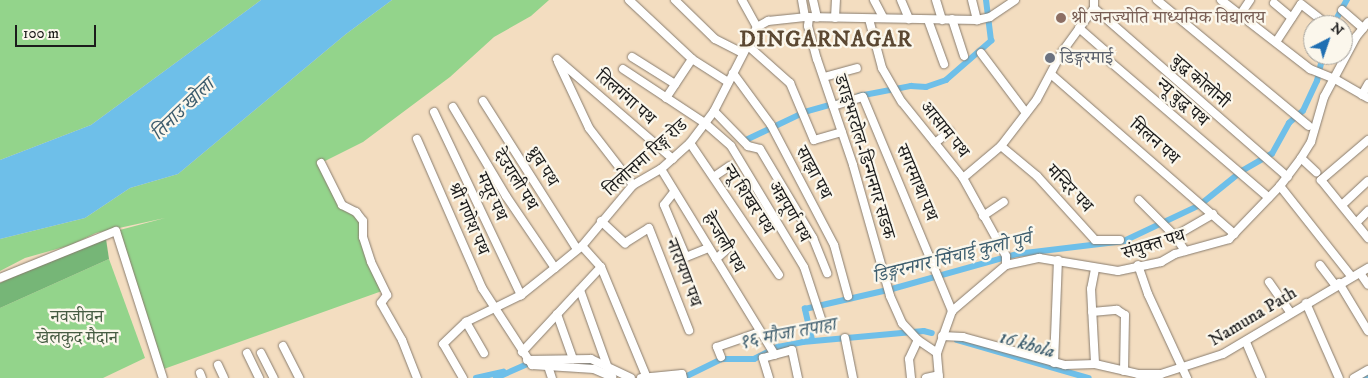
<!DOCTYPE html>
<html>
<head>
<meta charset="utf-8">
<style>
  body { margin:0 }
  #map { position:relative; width:1368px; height:378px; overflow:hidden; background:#f3ddc0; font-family:"IM FELL DW Pica","Noto Serif Devanagari",serif }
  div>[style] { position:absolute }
  .green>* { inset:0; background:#93d48b }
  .forest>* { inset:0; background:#76b677 }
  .water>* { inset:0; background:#6ebfe9 }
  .canal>* { height:5.5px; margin:-2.75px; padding:0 2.75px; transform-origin:2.75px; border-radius:2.75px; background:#6ebfe9 }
  .roads { filter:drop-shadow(0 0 1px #887c6e) drop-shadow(0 0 1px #887c6e) }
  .minor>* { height:8px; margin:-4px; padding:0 4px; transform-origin:4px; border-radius:4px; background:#fff }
  .dots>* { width:14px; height:14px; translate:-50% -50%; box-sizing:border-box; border:2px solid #fbf7ec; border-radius:50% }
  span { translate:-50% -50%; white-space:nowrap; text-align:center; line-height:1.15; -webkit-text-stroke:4.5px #fbf7ec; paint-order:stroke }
  .education-label { font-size:18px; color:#785e54 }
  .left { translate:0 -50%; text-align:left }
  .worship-label { font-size:18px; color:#5b616d }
  .street-label { font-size:18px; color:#1c1c1c }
  .park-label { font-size:18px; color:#465c43 }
  .water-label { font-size:19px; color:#3d5d6e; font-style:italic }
  .district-label { font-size:22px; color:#5b4832; font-weight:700; letter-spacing:1px }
  .north { position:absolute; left:1303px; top:15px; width:50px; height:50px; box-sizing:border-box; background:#fbf7ec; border:1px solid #a29f99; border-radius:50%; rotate:41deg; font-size:14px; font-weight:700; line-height:20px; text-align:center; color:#1c1c1c }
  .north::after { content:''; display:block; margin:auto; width:18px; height:22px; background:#1f6fb2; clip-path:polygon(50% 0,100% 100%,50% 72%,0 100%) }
  .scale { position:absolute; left:15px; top:25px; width:81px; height:22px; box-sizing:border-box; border:2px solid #1c1c1c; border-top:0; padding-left:6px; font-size:15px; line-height:18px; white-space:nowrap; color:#1c1c1c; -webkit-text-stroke:4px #fbf7ec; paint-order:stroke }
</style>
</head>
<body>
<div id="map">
  <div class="green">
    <i style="clip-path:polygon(0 0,261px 0,91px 125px,0 160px)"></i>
    <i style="clip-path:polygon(392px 0,549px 0,531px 16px,494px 37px,450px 77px,363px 142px,321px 163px,342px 205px,360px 222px,382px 291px,161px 370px,116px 231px,165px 218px,96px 233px,71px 245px,25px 258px,0 271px,0 239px,85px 218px,130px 188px,178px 174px,346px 34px)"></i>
    <i style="clip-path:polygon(109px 259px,145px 358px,103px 378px,0 378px,0 308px)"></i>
  </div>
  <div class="forest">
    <i style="clip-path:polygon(106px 239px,109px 259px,0 308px,0 283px,62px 254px)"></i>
  </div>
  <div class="water">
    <i style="clip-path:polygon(261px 0,392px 0,346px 34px,178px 174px,130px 188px,85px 218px,0 239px,0 160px,91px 125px)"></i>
  </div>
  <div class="canal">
    <i style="left:1333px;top:25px;width:29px;rotate:-61deg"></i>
    <i style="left:859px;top:96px;width:53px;rotate:-10.9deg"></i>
    <i style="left:911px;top:86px;width:15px;rotate:4deg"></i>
    <i style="left:926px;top:87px;width:21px;rotate:-19deg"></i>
    <i style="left:946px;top:80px;width:60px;rotate:-40.9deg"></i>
    <i style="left:991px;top:41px;width:41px;rotate:-97deg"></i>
    <i style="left:746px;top:140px;width:65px;rotate:-25.4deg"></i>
    <i style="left:805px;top:112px;width:32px;rotate:-16deg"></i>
    <i style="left:812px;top:340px;width:32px;rotate:-103deg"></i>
    <i style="left:805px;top:309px;width:89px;rotate:-12.9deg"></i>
    <i style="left:892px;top:289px;width:130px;rotate:-15.6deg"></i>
    <i style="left:1017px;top:254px;width:108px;rotate:-6.9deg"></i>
    <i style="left:1124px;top:241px;width:84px;rotate:-25.3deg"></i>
    <i style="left:1200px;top:205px;width:54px;rotate:-39deg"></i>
    <i style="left:1242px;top:171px;width:34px;rotate:-30deg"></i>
    <i style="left:1272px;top:154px;width:35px;rotate:-61deg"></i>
    <i style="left:1289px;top:123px;width:18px;rotate:-41deg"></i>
    <i style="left:1303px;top:111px;width:33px;rotate:-65deg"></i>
    <i style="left:1317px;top:81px;width:27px;rotate:-77deg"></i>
    <i style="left:957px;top:340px;width:137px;rotate:16.1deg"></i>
    <i style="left:571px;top:362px;width:31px;rotate:11deg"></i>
    <i style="left:476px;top:378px;width:28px;rotate:-13deg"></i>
    <i style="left:496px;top:378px;width:39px;rotate:-24deg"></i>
    <i style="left:683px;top:378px;width:43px;rotate:-26deg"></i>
    <i style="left:722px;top:359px;width:32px"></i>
    <i style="left:754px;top:359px;width:27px;rotate:-27deg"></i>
    <i style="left:778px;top:347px;width:25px;rotate:-11deg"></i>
    <i style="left:803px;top:342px;width:121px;rotate:-5.2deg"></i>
    <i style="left:924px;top:331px;width:8px;rotate:14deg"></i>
    <i style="left:1365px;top:378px;width:4px;rotate:-34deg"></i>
  </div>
  <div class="roads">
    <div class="minor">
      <i style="left:629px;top:0;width:86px;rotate:43.1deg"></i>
      <i style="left:692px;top:59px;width:43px;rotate:32.6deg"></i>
      <i style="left:675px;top:0;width:56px;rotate:44.3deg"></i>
      <i style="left:715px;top:39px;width:30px;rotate:27deg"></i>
      <i style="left:742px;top:0;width:31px;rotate:61deg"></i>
      <i style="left:802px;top:0;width:17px;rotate:80deg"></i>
      <i style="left:813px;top:0;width:18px;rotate:77deg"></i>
      <i style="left:874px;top:0;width:19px;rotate:62deg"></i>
      <i style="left:901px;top:0;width:21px;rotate:67deg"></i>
      <i style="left:936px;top:0;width:21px;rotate:73deg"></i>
      <i style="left:972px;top:0;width:21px;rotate:76deg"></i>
      <i style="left:1157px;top:0;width:197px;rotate:39.7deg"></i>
      <i style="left:1221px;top:0;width:113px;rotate:37.8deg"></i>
      <i style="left:1310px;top:69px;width:27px;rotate:22deg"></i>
      <i style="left:1335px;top:79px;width:38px;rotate:30deg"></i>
      <i style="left:1274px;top:3px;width:23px;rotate:40deg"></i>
      <i style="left:1094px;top:8px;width:257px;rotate:41.1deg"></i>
      <i style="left:1342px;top:10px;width:28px;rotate:41deg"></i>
      <i style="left:1240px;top:15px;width:18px;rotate:-56deg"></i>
      <i style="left:809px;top:17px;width:9px;rotate:96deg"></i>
      <i style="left:808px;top:26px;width:34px;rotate:75deg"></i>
      <i style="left:817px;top:59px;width:112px;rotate:71.2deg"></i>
      <i style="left:853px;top:165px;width:136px;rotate:74.2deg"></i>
      <i style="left:890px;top:296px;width:30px;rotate:66deg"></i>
      <i style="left:902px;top:323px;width:23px;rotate:47deg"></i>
      <i style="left:918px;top:340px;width:23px;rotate:34deg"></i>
      <i style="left:835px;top:18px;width:18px;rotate:-87deg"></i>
      <i style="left:869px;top:19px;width:51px;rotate:75.1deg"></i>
      <i style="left:882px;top:68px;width:39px;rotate:60deg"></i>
      <i style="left:902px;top:102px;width:97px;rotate:51.2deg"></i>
      <i style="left:963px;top:178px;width:89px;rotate:61.1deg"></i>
      <i style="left:1006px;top:256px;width:9px;rotate:90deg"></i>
      <i style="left:952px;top:19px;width:39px;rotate:72deg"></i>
      <i style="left:928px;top:20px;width:47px;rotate:70deg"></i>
      <i style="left:1079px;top:28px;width:33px;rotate:41deg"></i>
      <i style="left:1104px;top:50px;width:9px;rotate:72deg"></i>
      <i style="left:1107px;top:59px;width:213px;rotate:40.6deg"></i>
      <i style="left:1276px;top:42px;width:45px;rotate:-56.7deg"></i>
      <i style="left:1301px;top:4px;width:28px;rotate:38deg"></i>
      <i style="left:746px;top:44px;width:59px;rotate:41.6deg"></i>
      <i style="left:790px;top:83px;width:62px;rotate:67.2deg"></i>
      <i style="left:814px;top:140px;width:29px;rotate:-16deg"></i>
      <i style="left:981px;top:53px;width:75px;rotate:53.1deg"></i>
      <i style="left:632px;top:57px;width:51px;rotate:32.1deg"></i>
      <i style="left:557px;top:59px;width:153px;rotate:40.8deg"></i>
      <i style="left:558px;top:62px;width:73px;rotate:64.8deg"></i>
      <i style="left:589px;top:128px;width:72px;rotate:52.3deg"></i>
      <i style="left:623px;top:69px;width:100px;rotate:33.5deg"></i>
      <i style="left:706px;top:124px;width:33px;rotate:41deg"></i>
      <i style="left:731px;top:146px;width:141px;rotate:58.9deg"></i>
      <i style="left:804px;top:267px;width:64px;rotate:71.8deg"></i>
      <i style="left:733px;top:73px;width:64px;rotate:53.8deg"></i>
      <i style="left:771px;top:125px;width:136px;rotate:62.3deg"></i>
      <i style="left:834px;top:245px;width:53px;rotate:74.6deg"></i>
      <i style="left:1052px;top:75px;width:242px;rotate:41.1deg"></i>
      <i style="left:824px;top:77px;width:34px;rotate:-15deg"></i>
      <i style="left:1362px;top:95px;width:13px;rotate:-61deg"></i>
      <i style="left:666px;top:98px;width:47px;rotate:-56.3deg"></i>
      <i style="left:483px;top:101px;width:175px;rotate:57.6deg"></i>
      <i style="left:833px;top:106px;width:31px;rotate:-17deg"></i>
      <i style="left:863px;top:97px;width:232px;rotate:67.4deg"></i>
      <i style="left:453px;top:107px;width:104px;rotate:59.2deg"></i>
      <i style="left:506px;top:196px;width:87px;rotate:55.8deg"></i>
      <i style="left:714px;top:111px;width:49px;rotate:45.8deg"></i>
      <i style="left:748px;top:146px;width:12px;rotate:14deg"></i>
      <i style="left:760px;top:149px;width:104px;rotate:59.2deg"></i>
      <i style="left:813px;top:238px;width:38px;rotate:68deg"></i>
      <i style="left:434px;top:112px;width:203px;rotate:64.6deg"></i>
      <i style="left:417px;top:139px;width:163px;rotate:66.4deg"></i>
      <i style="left:482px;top:288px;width:92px;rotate:57deg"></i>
      <i style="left:532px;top:365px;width:62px;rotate:3.7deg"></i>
      <i style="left:594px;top:369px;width:20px;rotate:24deg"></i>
      <i style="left:1368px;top:140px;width:62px;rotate:139.6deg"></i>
      <i style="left:1321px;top:180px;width:75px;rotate:51deg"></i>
      <i style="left:690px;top:143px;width:159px;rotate:56deg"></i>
      <i style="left:935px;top:143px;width:19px;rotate:-39deg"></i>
      <i style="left:1001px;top:146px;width:47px;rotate:39.8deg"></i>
      <i style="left:1037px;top:176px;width:86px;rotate:47.8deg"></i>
      <i style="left:1095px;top:240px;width:25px"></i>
      <i style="left:1301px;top:158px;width:21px;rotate:43deg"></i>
      <i style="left:321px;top:163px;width:47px;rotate:63.4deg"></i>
      <i style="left:342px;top:205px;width:16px;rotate:27deg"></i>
      <i style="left:356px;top:212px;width:11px;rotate:52deg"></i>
      <i style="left:363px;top:221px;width:16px;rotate:90deg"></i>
      <i style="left:363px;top:237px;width:26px;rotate:72deg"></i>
      <i style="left:371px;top:262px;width:37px;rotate:64deg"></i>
      <i style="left:387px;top:295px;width:10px;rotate:127deg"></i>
      <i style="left:381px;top:303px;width:43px;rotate:60.4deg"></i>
      <i style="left:402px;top:340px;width:41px;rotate:68.5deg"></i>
      <i style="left:661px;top:169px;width:218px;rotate:58.5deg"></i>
      <i style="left:715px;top:176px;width:18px;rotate:-34deg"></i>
      <i style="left:963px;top:178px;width:50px;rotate:-40.1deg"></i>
      <i style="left:1001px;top:146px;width:59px;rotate:-52.5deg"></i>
      <i style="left:1037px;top:99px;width:53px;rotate:-62deg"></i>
      <i style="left:1062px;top:52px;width:54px;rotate:-54deg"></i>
      <i style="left:1094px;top:8px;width:8px;rotate:-90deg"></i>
      <i style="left:1280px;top:186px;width:115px;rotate:51.7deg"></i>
      <i style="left:674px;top:192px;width:16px;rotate:128deg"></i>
      <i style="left:664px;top:205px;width:56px;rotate:67.1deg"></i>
      <i style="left:686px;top:257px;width:24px;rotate:-22deg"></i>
      <i style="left:1139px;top:200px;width:51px;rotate:45deg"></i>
      <i style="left:1175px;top:236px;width:18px;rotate:56deg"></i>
      <i style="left:1342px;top:205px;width:35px;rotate:-43deg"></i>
      <i style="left:983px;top:216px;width:25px;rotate:-34deg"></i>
      <i style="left:601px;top:221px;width:33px;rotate:43deg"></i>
      <i style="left:625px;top:243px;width:28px;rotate:-32deg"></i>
      <i style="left:649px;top:228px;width:110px;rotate:68.6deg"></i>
      <i style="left:1357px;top:222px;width:16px;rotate:-45deg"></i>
      <i style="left:1175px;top:236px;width:44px;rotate:-30.1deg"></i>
      <i style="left:582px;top:246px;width:28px;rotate:48deg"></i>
      <i style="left:601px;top:267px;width:120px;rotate:67.5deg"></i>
      <i style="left:716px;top:259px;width:15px;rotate:-42deg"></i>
      <i style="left:1138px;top:265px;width:31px;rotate:71deg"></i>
      <i style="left:1148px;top:294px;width:93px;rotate:65.1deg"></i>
      <i style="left:1320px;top:265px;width:25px;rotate:53deg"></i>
      <i style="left:1095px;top:269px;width:20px;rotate:101deg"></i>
      <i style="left:1091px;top:289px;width:75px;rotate:86.9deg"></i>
      <i style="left:1360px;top:273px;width:14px;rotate:56deg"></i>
      <i style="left:0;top:278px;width:125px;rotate:-22.1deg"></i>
      <i style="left:116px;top:231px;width:154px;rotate:72.3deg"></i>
      <i style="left:1269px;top:282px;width:37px;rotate:55deg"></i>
      <i style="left:1339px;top:283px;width:56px;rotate:58.9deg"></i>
      <i style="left:580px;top:290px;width:83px;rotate:70.3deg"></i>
      <i style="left:1306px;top:303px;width:82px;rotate:66.3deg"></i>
      <i style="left:1092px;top:312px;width:25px;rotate:-5deg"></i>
      <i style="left:1117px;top:310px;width:9px;rotate:32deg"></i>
      <i style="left:1125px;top:315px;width:56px;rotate:91deg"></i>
      <i style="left:557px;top:314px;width:48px;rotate:70.4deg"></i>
      <i style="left:466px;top:322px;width:36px;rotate:60deg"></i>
      <i style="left:942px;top:336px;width:21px;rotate:3deg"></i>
      <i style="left:963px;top:337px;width:106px;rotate:15.4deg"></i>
      <i style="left:1065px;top:365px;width:30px;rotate:-2deg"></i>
      <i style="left:1095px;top:364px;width:44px;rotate:13.1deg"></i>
      <i style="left:1138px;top:374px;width:23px"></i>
      <i style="left:1161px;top:374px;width:65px;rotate:-17.9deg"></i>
      <i style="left:1223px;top:354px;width:169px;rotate:-30.7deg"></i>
      <i style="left:845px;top:338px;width:41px;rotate:78.7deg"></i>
      <i style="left:1246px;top:342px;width:39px;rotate:67deg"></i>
      <i style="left:283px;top:346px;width:36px;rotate:63deg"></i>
      <i style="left:522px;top:352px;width:116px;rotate:-47.1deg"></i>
      <i style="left:247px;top:353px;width:28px;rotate:64deg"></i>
      <i style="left:261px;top:353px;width:28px;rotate:63deg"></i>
      <i style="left:721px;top:357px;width:11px;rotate:-112deg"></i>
      <i style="left:717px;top:347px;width:46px;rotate:-19.2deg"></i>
      <i style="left:527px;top:360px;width:64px;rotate:-0.9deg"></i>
      <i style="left:591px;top:359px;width:44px;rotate:25.4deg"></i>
      <i style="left:1054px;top:363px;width:103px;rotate:-87.8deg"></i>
      <i style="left:218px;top:365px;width:14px;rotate:65deg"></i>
      <i style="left:548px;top:366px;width:13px;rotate:72deg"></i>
      <i style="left:200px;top:373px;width:5px;rotate:68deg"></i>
      <i style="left:463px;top:378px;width:39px;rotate:-120deg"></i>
      <i style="left:443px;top:344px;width:32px;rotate:-44deg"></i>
      <i style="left:466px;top:322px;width:61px;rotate:-26.1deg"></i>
      <i style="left:521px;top:295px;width:43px;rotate:-38.5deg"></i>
      <i style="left:555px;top:268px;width:35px;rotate:-39deg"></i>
      <i style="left:582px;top:246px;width:80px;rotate:-50.1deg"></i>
      <i style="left:633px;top:185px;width:32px;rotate:-30deg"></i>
      <i style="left:661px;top:169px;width:39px;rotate:-42deg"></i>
      <i style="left:690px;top:143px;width:40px;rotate:-53deg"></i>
      <i style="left:714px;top:111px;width:94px;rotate:-62.9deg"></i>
      <i style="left:757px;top:27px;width:13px;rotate:-29deg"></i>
      <i style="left:768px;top:21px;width:37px;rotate:-6deg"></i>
      <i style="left:805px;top:17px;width:172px;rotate:1deg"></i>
      <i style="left:977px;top:20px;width:13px;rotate:-13deg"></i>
      <i style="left:990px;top:17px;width:30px;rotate:-34deg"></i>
      <i style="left:641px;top:378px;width:41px;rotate:-5.6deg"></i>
      <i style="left:682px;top:374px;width:4px;rotate:76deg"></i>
      <i style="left:769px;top:378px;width:21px;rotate:-107deg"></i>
      <i style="left:763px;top:358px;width:30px;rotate:-15deg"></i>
      <i style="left:792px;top:350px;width:29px;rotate:78deg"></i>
      <i style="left:911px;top:378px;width:19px;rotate:-96deg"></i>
      <i style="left:909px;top:359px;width:21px;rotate:-65deg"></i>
      <i style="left:926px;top:378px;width:13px;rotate:-13deg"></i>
      <i style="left:939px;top:378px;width:25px;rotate:-95deg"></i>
      <i style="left:937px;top:353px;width:45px;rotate:-70.3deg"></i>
      <i style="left:952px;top:311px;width:71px;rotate:-40.4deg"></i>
      <i style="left:1006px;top:265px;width:34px;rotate:-12deg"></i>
      <i style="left:1039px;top:258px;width:80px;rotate:9.3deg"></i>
      <i style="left:1118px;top:271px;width:44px;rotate:-11.8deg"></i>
      <i style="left:1161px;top:262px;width:16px;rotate:-30deg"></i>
      <i style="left:1175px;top:254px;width:56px;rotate:-15.5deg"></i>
      <i style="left:1229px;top:239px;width:74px;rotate:-46.1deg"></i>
      <i style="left:1280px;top:186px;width:35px;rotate:-53deg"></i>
      <i style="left:1301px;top:158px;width:19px;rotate:-58deg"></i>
      <i style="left:1311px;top:142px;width:47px;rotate:-73.9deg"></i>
      <i style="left:1324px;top:97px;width:68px;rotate:-61.9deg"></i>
      <i style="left:1356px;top:37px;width:19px;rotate:-51deg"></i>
      <i style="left:1354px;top:378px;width:16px;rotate:-30deg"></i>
    </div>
  </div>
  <div class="dots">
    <i style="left:1061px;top:18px;background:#8d6e63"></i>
    <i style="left:1050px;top:58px;background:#6b7280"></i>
  </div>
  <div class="education-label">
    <span class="left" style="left:1071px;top:18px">श्री जनज्योति माध्यमिक विद्यालय</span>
  </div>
  <div class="worship-label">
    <span class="left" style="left:1060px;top:58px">डिङ्गरमाई</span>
  </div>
  <div class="street-label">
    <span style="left:1200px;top:82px;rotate:41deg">बुद्ध कोलोनी</span>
    <span style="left:625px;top:98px;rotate:41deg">तिलगंगा पथ</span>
    <span style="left:1182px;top:103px;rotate:41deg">न्यू बुद्ध पथ</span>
    <span style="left:944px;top:130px;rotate:51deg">आसाम पथ</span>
    <span style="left:1154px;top:142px;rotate:41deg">मिलन पथ</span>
    <span style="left:864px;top:157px;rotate:73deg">डराइभरटोल-डिन्गनगर सडक</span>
    <span style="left:646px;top:158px;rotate:-42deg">तिलोत्तमा रिङ्ग रोड</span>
    <span style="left:542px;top:167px;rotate:57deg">ध्रुव पथ</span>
    <span style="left:813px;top:173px;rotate:62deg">साझा पथ</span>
    <span style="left:515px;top:180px;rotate:58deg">देउराली पथ</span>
    <span style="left:916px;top:183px;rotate:67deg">सगरमाथा पथ</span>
    <span style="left:1069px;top:189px;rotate:46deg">मन्दिर पथ</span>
    <span style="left:491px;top:197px;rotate:65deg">मयूर पथ</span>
    <span style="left:748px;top:200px;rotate:57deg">न्यू शिखर पथ</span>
    <span style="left:789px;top:212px;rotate:60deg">अन्नपूर्ण पथ</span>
    <span style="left:468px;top:219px;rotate:66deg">श्री गणेश पथ</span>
    <span style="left:723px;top:243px;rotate:59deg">हेन्जली पथ</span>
    <span style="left:1154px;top:245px;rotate:-17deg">संयुक्त पथ</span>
    <span style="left:683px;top:273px;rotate:69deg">नारायण पथ</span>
    <span style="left:1253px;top:317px;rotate:-31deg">Namuna Path</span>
  </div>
  <div class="park-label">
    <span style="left:77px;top:328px">नवजीवन<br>खेलकुद मैदान</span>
  </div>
  <div class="water-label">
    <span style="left:183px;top:110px;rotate:-44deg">तिनाउ खोला</span>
    <span style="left:952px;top:258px;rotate:-14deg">डिङ्गरनगर सिंचाई कुलो पुर्व</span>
    <span style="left:788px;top:334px;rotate:-11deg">१६ मौजा तपाहा</span>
    <span style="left:1027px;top:345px;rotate:16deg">16 khola</span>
  </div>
  <div class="district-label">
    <span style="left:826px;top:40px">DINGARNAGAR</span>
  </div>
  <div class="north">N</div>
  <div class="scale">100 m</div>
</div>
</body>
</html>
